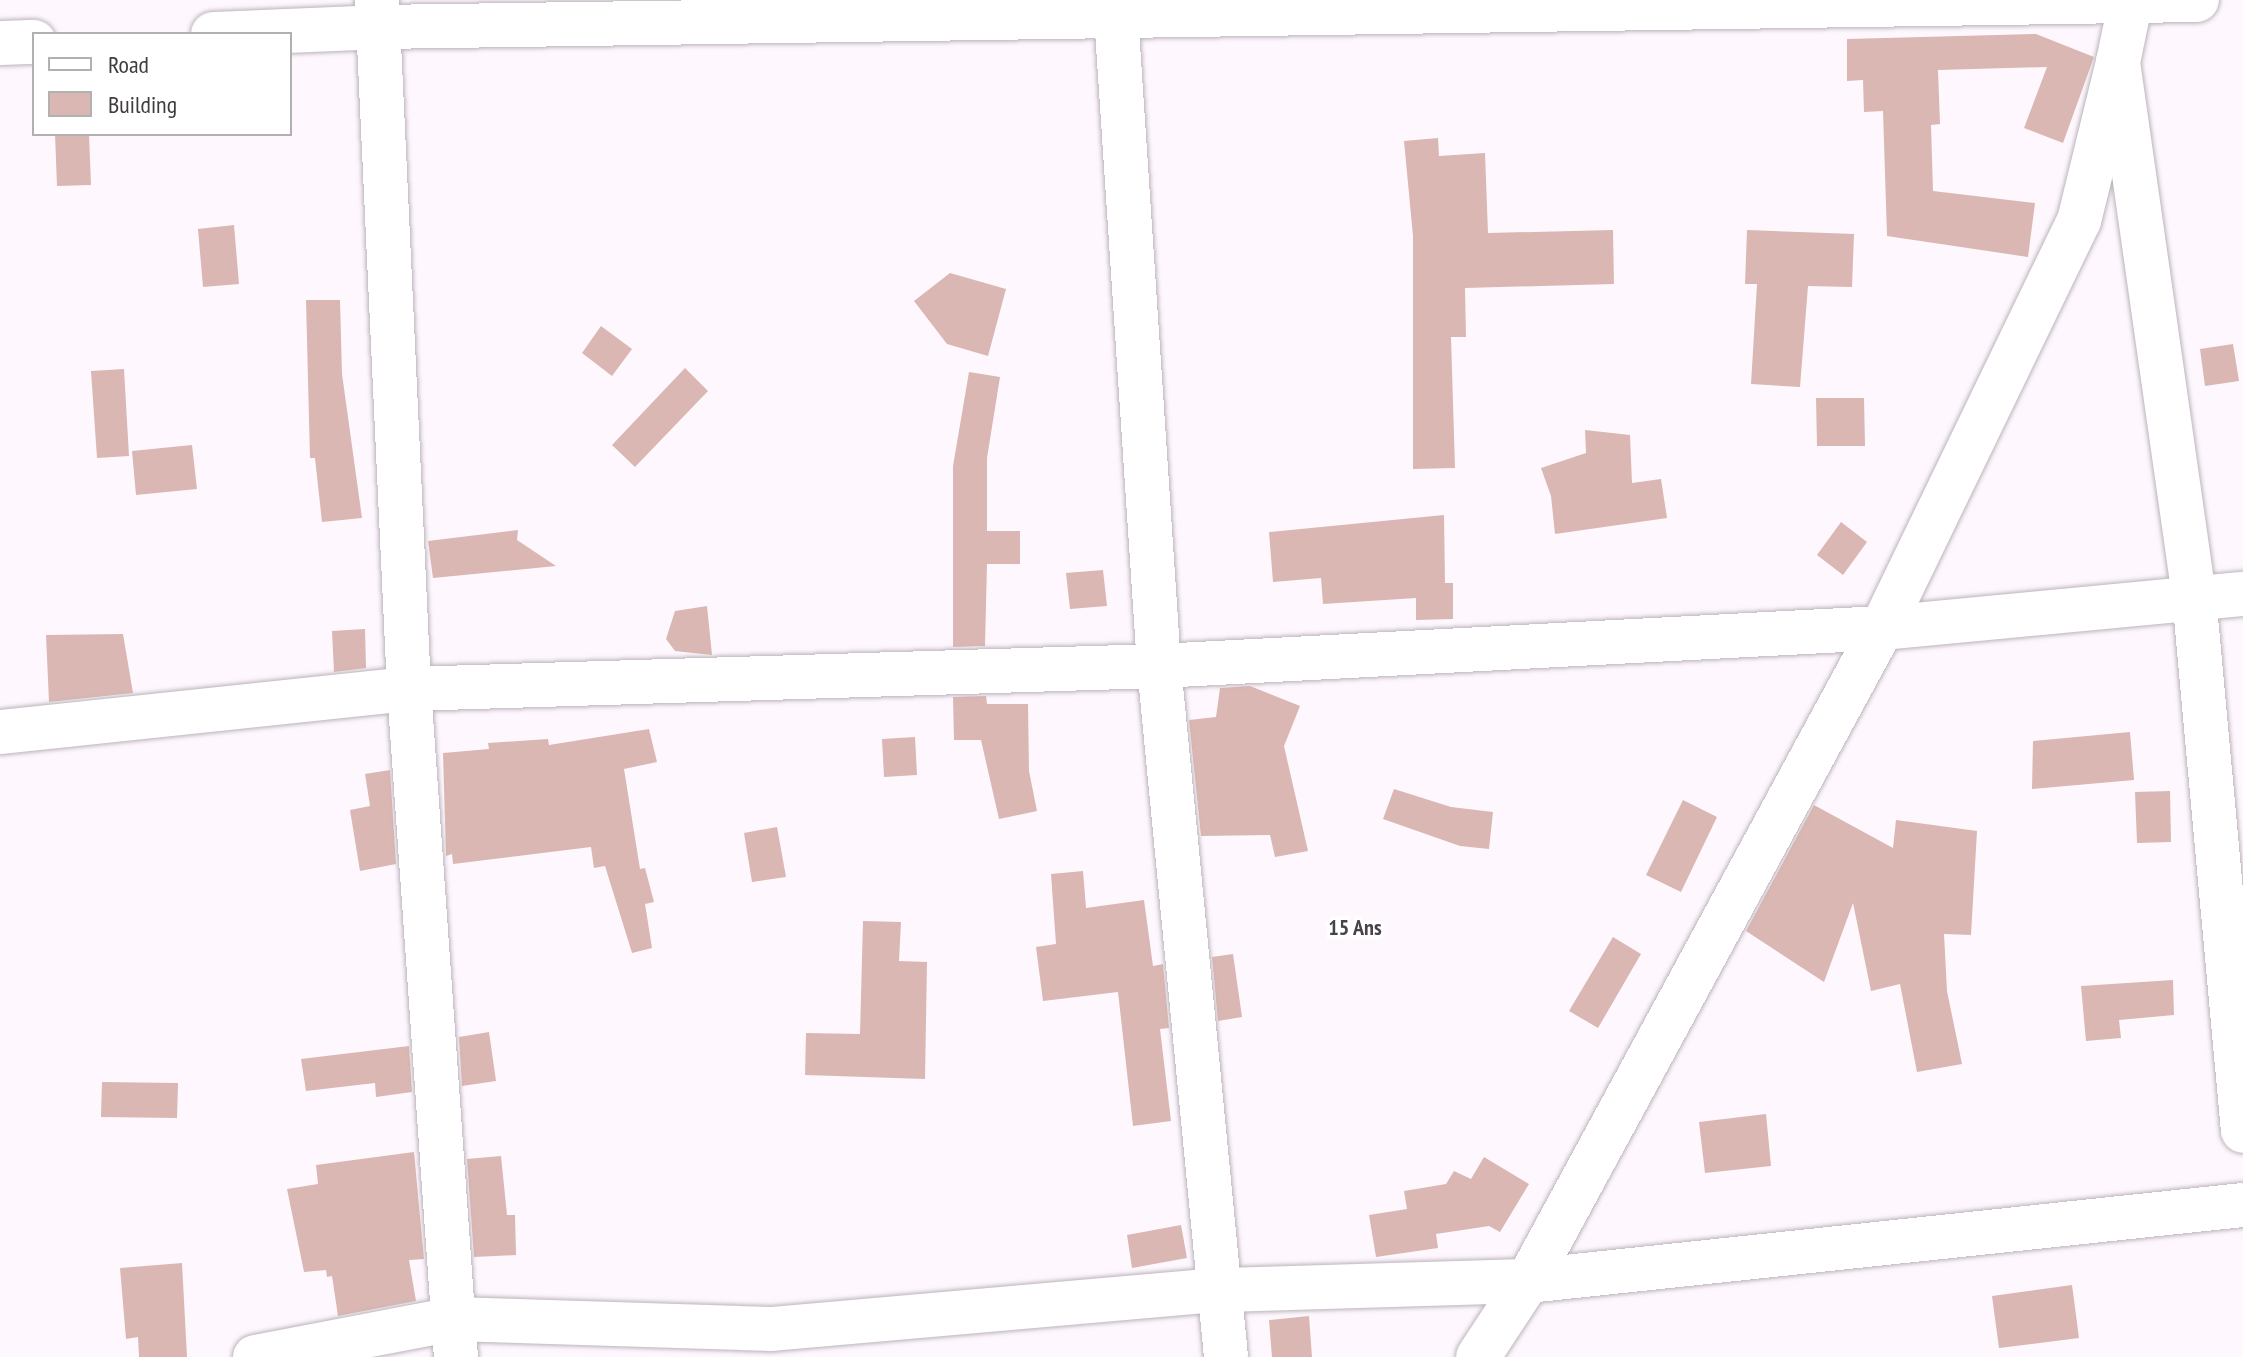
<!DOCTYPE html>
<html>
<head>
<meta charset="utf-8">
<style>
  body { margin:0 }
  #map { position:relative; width:2243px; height:1357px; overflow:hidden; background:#fef7fe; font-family:"PT Sans Narrow",sans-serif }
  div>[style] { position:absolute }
  .building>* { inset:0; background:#dab7b2 }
  .roads { filter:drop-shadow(0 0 2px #bcb3bb) drop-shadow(0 0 2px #bcb3bb) }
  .street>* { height:44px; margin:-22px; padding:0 22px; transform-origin:22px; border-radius:22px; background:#fff }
  .secondary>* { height:44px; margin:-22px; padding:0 22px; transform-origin:22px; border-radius:22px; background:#fff }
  span { translate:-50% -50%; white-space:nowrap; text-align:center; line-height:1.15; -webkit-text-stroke:7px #fff; paint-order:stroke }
  .neighbourhood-label { font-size:22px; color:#4a424a; font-weight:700 }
  .legend { position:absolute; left:32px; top:32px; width:260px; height:104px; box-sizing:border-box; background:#fff; border:2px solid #b2b1b2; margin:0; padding:10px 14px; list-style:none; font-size:24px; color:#3f3b3f }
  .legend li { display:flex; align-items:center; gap:16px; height:40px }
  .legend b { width:40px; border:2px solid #b2b1b2 }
</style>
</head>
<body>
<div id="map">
  <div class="building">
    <i style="clip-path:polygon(2036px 34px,2094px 57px,2063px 143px,2024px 128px,2047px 67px,1938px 70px,1940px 124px,1931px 125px,1933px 191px,2035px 203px,2028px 257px,1887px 236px,1883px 111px,1864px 112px,1863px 80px,1847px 81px,1847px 39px)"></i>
    <i style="clip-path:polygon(55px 134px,89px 134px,91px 185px,57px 186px)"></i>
    <i style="clip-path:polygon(1438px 138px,1439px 156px,1485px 153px,1488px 233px,1613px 230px,1614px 284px,1465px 288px,1466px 337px,1451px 337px,1455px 468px,1413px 469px,1413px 236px,1404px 141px)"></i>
    <i style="clip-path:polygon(234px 225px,239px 284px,203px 287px,198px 229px)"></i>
    <i style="clip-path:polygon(1747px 230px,1854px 234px,1852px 287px,1808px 286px,1800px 387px,1751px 384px,1757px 284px,1745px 284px)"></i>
    <i style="clip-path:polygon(950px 273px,1006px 289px,988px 356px,947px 344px,914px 301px)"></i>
    <i style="clip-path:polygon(306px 300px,340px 300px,342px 374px,362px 518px,322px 522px,315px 458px,310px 458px)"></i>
    <i style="clip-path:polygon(601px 326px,632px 349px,612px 376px,582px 353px)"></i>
    <i style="clip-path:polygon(2233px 344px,2239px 381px,2205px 386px,2200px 349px)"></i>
    <i style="clip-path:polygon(685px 368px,708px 391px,635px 467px,612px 445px)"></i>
    <i style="clip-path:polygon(124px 369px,129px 456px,97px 458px,91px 371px)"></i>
    <i style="clip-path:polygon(969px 372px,1000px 377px,987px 458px,987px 531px,1020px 531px,1020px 564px,987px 564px,985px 646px,953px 647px,953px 466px)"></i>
    <i style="clip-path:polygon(1816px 398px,1864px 398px,1865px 446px,1817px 446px)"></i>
    <i style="clip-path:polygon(1585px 430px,1630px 435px,1632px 483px,1661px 479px,1667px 518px,1555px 534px,1551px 496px,1541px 468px,1586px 453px)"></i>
    <i style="clip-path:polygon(192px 445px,197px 489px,136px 495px,132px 451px)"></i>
    <i style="clip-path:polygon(1444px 515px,1445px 583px,1453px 583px,1453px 619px,1416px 620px,1416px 598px,1323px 604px,1321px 578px,1273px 582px,1269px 532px)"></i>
    <i style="clip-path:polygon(1841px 522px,1867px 542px,1843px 575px,1817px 555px)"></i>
    <i style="clip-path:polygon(518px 530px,517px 540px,556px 566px,433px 578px,428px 541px)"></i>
    <i style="clip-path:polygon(1103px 570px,1107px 606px,1070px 609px,1066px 573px)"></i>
    <i style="clip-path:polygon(707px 606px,712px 655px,675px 651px,666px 639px,675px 611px)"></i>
    <i style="clip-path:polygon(365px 629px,366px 668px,334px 672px,332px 631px)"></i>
    <i style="clip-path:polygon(123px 634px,133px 693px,49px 702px,46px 635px)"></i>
    <i style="clip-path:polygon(1250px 686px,1300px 706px,1284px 746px,1308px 851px,1275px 857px,1270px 835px,1201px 836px,1189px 720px,1216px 717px,1220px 688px)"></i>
    <i style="clip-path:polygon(986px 696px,987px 704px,1028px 704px,1029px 771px,1037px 811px,999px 819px,981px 740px,954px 740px,953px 697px)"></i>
    <i style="clip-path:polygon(649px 729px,657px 762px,624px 769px,640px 869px,645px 868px,654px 902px,645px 904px,652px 948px,632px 953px,605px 866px,594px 868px,591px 847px,453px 864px,452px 854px,446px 856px,443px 753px,489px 749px,488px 743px,548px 739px,549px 745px)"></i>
    <i style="clip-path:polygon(2130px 732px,2134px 780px,2032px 789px,2033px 741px)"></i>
    <i style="clip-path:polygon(915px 737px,917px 775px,884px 777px,882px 739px)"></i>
    <i style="clip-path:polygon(390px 770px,396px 864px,360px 871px,350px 810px,370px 806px,365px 774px)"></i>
    <i style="clip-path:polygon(1394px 789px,1451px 807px,1493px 812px,1489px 849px,1460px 846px,1383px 819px)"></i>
    <i style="clip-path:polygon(2170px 791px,2171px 842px,2137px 843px,2135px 792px)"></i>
    <i style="clip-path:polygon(1683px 800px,1717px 817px,1681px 892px,1646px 875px)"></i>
    <i style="clip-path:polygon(1814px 805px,1893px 848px,1896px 820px,1977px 831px,1971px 935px,1944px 934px,1947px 991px,1962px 1064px,1917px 1072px,1900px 984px,1871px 991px,1853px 903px,1824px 982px,1746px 931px)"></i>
    <i style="clip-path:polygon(777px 827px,786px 877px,752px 882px,744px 833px)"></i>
    <i style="clip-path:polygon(1083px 871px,1086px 908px,1144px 900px,1153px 966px,1163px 964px,1169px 1028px,1160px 1029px,1171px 1121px,1133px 1126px,1118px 992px,1043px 1001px,1036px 947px,1056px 944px,1051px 874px)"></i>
    <i style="clip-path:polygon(863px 921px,901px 922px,899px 961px,927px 962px,925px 1079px,805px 1075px,806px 1033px,860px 1034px)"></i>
    <i style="clip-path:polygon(1613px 937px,1641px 954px,1598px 1028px,1569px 1011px)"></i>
    <i style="clip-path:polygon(1233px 954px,1242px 1017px,1218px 1021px,1212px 957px)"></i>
    <i style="clip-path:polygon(2173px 980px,2174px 1015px,2119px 1020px,2121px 1038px,2086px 1041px,2081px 986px)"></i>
    <i style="clip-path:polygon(489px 1032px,496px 1081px,462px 1086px,459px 1037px)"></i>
    <i style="clip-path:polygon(409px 1046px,412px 1092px,376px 1097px,375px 1083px,306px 1091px,301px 1059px)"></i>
    <i style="clip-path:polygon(102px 1082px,178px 1083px,177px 1118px,101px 1117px)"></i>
    <i style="clip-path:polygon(1766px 1114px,1771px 1166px,1705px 1173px,1699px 1122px)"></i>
    <i style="clip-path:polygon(414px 1152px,424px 1259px,409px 1260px,416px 1301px,338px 1316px,332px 1276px,327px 1277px,326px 1270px,304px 1272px,287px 1189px,318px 1184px,316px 1165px)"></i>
    <i style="clip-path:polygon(501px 1156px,507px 1215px,515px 1215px,516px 1255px,474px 1257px,467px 1159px)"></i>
    <i style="clip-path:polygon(1484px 1157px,1529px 1184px,1500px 1232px,1489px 1226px,1436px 1234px,1438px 1248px,1376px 1257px,1369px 1215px,1407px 1209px,1404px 1191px,1446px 1184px,1454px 1171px,1471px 1179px)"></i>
    <i style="clip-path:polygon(1181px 1225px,1187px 1258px,1132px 1268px,1127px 1235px)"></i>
    <i style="clip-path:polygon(182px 1263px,187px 1357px,139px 1357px,138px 1337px,126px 1339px,120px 1268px)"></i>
    <i style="clip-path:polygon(2072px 1285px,2079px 1338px,1999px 1348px,1992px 1296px)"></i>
    <i style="clip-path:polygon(1309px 1316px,1312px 1357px,1272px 1357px,1269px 1320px)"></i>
  </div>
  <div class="roads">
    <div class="street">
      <i style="left:377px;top:0;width:690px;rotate:87.34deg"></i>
      <i style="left:409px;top:689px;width:670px;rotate:85.98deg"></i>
      <i style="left:1115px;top:0;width:667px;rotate:86.22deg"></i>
      <i style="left:1159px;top:666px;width:694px;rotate:84.46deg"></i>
      <i style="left:213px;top:34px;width:165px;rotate:-2.4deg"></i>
      <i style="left:378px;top:27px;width:1819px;rotate:-0.85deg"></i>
      <i style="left:0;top:43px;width:34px;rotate:-2deg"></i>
      <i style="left:0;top:732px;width:411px;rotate:-6deg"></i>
      <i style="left:409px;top:689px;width:750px;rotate:-1.76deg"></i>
      <i style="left:1159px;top:666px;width:724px;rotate:-3.01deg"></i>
      <i style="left:1882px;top:628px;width:363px;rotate:-5.4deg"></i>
      <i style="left:255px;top:1357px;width:203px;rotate:-10.8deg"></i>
      <i style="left:454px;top:1319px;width:318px;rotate:1.8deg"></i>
      <i style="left:772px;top:1329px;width:452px;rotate:-5deg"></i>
      <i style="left:1222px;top:1290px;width:306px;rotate:-1.7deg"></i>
      <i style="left:1528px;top:1281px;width:719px;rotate:-6.07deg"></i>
      <i style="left:1478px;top:1357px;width:91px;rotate:-56.7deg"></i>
      <i style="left:1528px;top:1281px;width:743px;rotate:-61.54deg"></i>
      <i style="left:1882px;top:628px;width:452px;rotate:-64.2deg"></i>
      <i style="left:2079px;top:221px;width:164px;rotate:-76.2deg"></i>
    </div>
    <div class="secondary">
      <i style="left:2131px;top:0;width:63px;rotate:101.8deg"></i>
      <i style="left:2118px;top:62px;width:539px;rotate:81.9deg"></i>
      <i style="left:2194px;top:596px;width:537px;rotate:84.77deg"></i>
    </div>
  </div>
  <div class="neighbourhood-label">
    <span style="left:1355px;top:928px">15 Ans</span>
  </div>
  <ul class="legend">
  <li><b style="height:10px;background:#fff"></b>Road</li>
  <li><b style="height:22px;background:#dab7b2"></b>Building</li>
  </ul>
</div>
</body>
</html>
